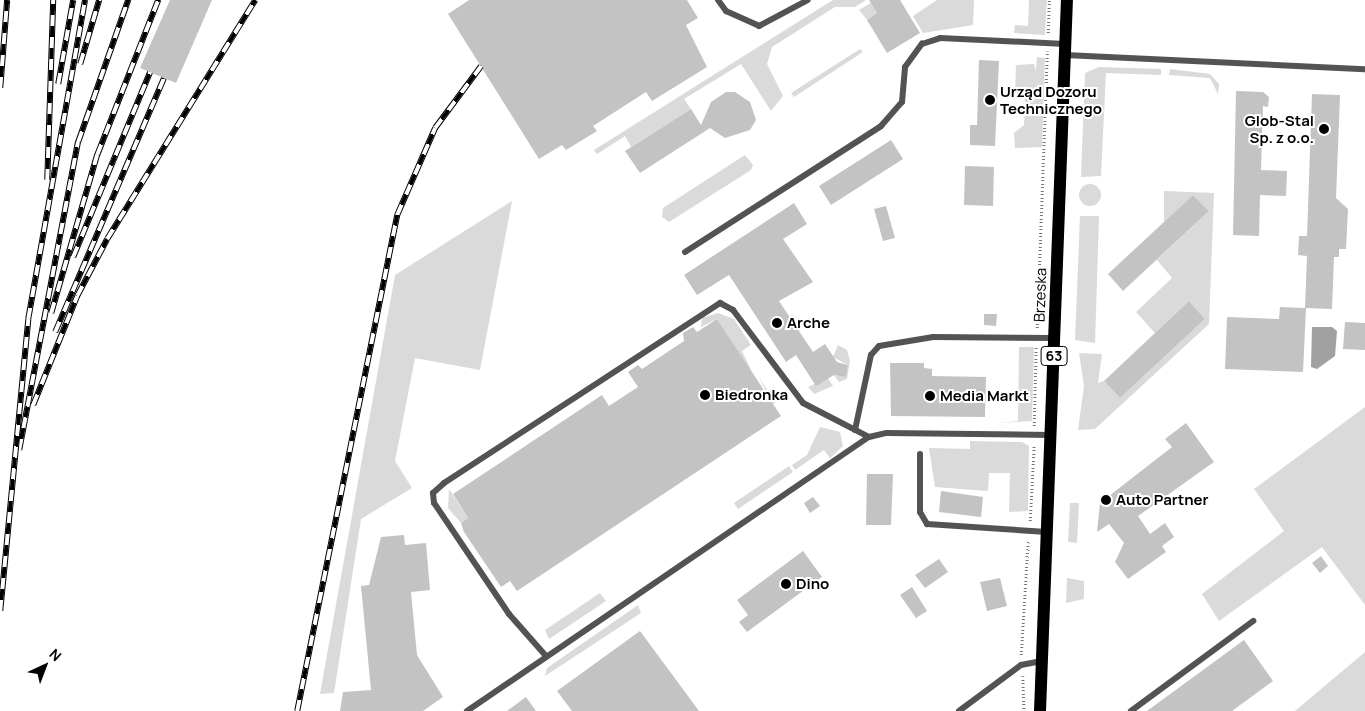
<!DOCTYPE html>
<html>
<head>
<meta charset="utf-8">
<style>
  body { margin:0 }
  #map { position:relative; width:1365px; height:711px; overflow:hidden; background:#fff; font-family:Manrope,sans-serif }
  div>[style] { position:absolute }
  .green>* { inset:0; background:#dadada }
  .round { border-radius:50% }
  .water>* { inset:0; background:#a1a1a1 }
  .building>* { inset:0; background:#c3c3c3 }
  .path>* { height:2.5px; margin-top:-1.25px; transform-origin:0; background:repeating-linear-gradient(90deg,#757575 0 1px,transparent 0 3.5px) }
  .service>* { height:6px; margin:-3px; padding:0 3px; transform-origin:3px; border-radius:3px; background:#535353 }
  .primary>* { height:12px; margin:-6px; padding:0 6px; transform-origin:6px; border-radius:6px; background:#000 }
  .rail>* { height:5.5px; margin-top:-2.75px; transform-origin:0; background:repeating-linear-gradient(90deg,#fff 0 11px,#000 0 22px); box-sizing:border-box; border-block:1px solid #000 }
  .dots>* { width:14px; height:14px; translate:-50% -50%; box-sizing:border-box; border:2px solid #fff; border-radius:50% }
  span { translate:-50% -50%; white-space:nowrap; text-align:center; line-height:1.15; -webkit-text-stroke:4px #fff; paint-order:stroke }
  .shield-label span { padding:1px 4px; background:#fff; border:1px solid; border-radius:4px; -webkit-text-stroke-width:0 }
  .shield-label { font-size:14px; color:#000; font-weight:700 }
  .poi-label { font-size:15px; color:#000; font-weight:700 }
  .left { translate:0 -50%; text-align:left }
  .right { translate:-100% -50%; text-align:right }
  .street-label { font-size:15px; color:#000 }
  .north { position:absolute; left:20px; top:641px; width:50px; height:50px; -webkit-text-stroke:4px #fff; paint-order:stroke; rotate:43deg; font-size:14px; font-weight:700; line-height:20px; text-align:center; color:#000 }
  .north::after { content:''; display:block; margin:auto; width:18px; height:22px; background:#000; clip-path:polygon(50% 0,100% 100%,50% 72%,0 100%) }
</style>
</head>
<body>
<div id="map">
  <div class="green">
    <i style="clip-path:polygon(833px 0,866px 0,855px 7px,835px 7px,772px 47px,767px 64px,783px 96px,771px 111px,741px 64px,684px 99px,691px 109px,631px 147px,625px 136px,597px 154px,594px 150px)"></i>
    <i style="clip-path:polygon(937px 0,974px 0,973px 25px,923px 33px,913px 16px)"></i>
    <i style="clip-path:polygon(1029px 0,1047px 0,1045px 35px,1014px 33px,1015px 25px,1028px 26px)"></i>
    <i style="clip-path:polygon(871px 3px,877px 13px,867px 20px,859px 10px)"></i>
    <i style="clip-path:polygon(860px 49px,863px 52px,794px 97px,791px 93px)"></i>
    <i style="clip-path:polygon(1037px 57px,1045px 58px,1042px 147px,1015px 148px,1014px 133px,1024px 125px,1025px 100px,1015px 92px,1016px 65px,1034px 64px,1036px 71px)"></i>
    <i style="clip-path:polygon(1099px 67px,1161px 69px,1161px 75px,1106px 73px,1101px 176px,1081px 177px,1085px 73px)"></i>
    <i style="clip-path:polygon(1170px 69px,1210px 74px,1219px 84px,1218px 94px,1210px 78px,1169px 75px)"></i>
    <i style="clip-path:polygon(745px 155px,753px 165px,751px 170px,669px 222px,662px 217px,663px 208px)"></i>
    <i class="round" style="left:1079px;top:184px;width:22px;height:22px"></i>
    <i style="clip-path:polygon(1164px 191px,1214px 193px,1209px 324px,1095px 429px,1078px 430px,1084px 386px,1079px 353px,1102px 354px,1098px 383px,1104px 381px,1120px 398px,1205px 319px,1189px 301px,1155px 333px,1136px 312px,1172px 278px,1157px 260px,1209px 211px,1193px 195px,1164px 222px)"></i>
    <i style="clip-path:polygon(512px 201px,480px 370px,415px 358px,395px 461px,412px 488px,361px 519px,334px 693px,320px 694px,395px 275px)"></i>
    <i style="clip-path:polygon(1080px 216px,1099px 216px,1095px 343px,1075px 340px)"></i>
    <i style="clip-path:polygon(718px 313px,734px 319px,751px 345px,742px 351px,753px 374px,717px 319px,701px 327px,702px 318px)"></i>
    <i style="clip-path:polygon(838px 345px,847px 350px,850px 361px,847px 379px,839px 382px,834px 375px,846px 377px,848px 365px,833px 357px)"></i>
    <i style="clip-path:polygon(1019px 347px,1034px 347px,1032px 421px,998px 423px,1018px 421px)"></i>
    <i style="clip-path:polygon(758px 376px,772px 397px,782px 390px,785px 396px,773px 404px)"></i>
    <i style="clip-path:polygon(828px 378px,833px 386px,814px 394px,808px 387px)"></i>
    <i style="clip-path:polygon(1365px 407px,1365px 605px,1322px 547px,1219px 621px,1202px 594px,1284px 531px,1254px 489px)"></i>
    <i style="clip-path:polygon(820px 427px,840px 432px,843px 446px,830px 458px,824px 450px,795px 470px,792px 465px,807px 455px)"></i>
    <i style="clip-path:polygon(970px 441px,1022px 442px,1029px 446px,1028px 511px,1009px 512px,1010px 473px,989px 473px,988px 491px,935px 487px,929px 448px,970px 449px)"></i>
    <i style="clip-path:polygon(789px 466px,793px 472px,738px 509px,734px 503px)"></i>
    <i style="clip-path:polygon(449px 489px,468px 518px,461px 523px,448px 508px)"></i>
    <i style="clip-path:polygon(1070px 503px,1079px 503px,1077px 543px,1068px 542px)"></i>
    <i style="clip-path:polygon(1067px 578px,1084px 581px,1084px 599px,1066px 603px)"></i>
    <i style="clip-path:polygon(600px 593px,606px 601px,549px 639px,545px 630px)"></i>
    <i style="clip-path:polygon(638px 605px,641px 613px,545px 676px,547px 668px)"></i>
    <i style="clip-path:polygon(1365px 652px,1365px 711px,1295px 711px)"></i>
  </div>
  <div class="water">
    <i style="clip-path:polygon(1312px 327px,1332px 327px,1337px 331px,1335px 356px,1317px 369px,1311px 367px)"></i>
  </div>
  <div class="building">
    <i style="clip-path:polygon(170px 0,212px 0,176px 83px,140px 68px)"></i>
    <i style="clip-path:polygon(469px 0,687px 0,698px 18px,686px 25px,707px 67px,652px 101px,646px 92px,593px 126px,597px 131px,566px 150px,562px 145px,539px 159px,448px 14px)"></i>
    <i style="clip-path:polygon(869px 0,900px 0,920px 33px,887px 53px,867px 20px,877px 13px)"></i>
    <i style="clip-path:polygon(979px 60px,999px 61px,995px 146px,970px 145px,970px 125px,977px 125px)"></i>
    <i style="clip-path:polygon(1236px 91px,1263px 92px,1269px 97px,1268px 107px,1263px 106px,1261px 170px,1287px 171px,1286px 196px,1260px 195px,1259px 236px,1233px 235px)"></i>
    <i style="clip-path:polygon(726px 92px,735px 92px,750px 102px,756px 120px,750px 130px,725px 138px,710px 128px,640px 173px,625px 151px,691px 109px,701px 125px,711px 102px)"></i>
    <i style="clip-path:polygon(1312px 94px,1340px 95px,1336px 198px,1348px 209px,1346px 249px,1339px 249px,1339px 257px,1334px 257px,1332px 309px,1306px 308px,1303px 372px,1225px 369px,1227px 317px,1279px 319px,1280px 307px,1305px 308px,1307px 256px,1298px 255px,1299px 236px,1307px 236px)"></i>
    <i style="clip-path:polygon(891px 140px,903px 159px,831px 205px,819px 186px)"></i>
    <i style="clip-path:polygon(965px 166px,994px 167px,993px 206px,964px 205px)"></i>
    <i style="clip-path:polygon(1193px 195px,1209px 211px,1123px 291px,1108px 274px)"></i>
    <i style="clip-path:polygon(794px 203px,807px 224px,783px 239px,813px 282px,779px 301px,813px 352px,825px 344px,837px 362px,848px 365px,846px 377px,834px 375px,816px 386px,796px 355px,786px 362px,729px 275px,697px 295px,684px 275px)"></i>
    <i style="clip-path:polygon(886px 206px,895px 238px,883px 241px,874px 209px)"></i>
    <i style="clip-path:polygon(1189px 301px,1205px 319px,1120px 398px,1104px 381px)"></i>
    <i style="clip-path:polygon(984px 314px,997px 314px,996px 326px,984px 325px)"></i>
    <i style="clip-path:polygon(717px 319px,781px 416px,517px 591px,510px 581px,501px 587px,464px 532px,461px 523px,468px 518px,453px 494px,602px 395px,609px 406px,638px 387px,628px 372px,638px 365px,642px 369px,684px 341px,683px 333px,693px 327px,697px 332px)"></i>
    <i style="clip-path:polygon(1345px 322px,1365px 323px,1365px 350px,1343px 349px)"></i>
    <i style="clip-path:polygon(890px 363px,924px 363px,924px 368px,932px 369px,932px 376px,986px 377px,985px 417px,891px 416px)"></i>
    <i style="clip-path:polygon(1186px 423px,1214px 462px,1138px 516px,1150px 534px,1165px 523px,1174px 537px,1162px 546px,1166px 552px,1128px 579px,1115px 562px,1124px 543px,1109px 524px,1097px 532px,1100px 503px,1172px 447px,1165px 439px)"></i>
    <i style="clip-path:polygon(867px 474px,893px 474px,891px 525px,866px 525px)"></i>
    <i style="clip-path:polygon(941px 491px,983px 497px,981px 517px,939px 512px)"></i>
    <i style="clip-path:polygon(813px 497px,820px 506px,810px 513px,804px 503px)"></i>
    <i style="clip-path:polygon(404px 535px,405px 545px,426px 543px,430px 590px,411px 592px,417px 655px,443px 697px,423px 711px,340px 711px,343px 692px,371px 690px,361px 586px,369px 585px,381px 537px)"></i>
    <i style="clip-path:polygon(803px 551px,822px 577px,747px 632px,739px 622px,748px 615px,737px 600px)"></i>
    <i style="clip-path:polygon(1321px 556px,1328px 566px,1320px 573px,1312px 563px)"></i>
    <i style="clip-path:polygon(939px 559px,948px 572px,925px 588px,915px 575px)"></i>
    <i style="clip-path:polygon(1000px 578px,1007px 606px,987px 611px,980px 582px)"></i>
    <i style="clip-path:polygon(912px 587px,927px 611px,916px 618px,900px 595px)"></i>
    <i style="clip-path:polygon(640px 631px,699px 711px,572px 711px,557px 691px)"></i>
    <i style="clip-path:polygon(1244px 640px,1273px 681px,1232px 711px,1147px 711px)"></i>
    <i style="clip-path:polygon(526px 697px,536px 711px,507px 711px)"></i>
  </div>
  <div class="path">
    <i style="left:1048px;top:33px;width:33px;rotate:-88deg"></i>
    <i style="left:1037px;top:328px;width:277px;rotate:-87.9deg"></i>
    <i style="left:1034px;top:426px;width:80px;rotate:-88.6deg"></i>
    <i style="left:1030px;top:521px;width:77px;rotate:-87deg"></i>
    <i style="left:1021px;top:655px;width:114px;rotate:-86.5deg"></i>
    <i style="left:1023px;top:676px;width:35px;rotate:88deg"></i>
  </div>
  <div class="service">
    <i style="left:718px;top:0;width:14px;rotate:54deg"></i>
    <i style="left:726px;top:11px;width:36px;rotate:24deg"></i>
    <i style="left:759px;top:26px;width:55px;rotate:-28deg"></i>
    <i style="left:1065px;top:55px;width:300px;rotate:2.7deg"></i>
    <i style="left:685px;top:252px;width:233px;rotate:-32.7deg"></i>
    <i style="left:881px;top:126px;width:32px;rotate:-49deg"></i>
    <i style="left:902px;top:102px;width:35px;rotate:-85deg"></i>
    <i style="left:905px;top:67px;width:29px;rotate:-54deg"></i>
    <i style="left:922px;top:44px;width:19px;rotate:-18deg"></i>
    <i style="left:940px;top:38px;width:125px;rotate:2.7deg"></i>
    <i style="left:855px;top:430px;width:77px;rotate:-78deg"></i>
    <i style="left:871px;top:355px;width:12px;rotate:-48deg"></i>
    <i style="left:879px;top:346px;width:55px;rotate:-9.5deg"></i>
    <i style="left:933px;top:337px;width:121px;rotate:0.5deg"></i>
    <i style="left:920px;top:454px;width:58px;rotate:90deg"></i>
    <i style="left:920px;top:512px;width:14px;rotate:60deg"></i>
    <i style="left:927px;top:524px;width:120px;rotate:3.8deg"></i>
    <i style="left:546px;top:656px;width:56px;rotate:-131.4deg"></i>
    <i style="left:509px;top:614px;width:134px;rotate:-124deg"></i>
    <i style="left:434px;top:503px;width:10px;rotate:-96deg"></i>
    <i style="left:433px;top:493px;width:15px;rotate:-42deg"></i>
    <i style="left:444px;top:483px;width:330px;rotate:-33.1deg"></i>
    <i style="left:720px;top:303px;width:15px;rotate:28deg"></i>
    <i style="left:733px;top:310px;width:116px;rotate:53deg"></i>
    <i style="left:803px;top:403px;width:74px;rotate:27.3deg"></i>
    <i style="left:467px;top:711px;width:486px;rotate:-34.3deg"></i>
    <i style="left:869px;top:437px;width:18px;rotate:-13deg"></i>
    <i style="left:887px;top:433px;width:164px;rotate:0.7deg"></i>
    <i style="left:959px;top:711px;width:77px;rotate:-36.6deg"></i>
    <i style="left:1021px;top:665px;width:21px;rotate:-11deg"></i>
    <i style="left:1131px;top:711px;width:152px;rotate:-36.4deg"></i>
  </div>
  <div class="primary">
    <i style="left:1040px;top:711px;width:712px;rotate:-87.83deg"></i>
  </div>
  <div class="rail">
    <i style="left:80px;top:64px;width:67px;rotate:-73.5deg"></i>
    <i style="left:58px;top:84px;width:85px;rotate:-79.9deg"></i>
    <i style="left:0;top:88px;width:88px;rotate:-85.5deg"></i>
    <i style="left:47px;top:180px;width:180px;rotate:-88.1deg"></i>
    <i style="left:73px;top:257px;width:200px;rotate:-67.4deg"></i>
    <i style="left:51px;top:313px;width:165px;rotate:-73.8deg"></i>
    <i style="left:97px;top:155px;width:167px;rotate:-68.5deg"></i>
    <i style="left:55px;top:332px;width:276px;rotate:-66.8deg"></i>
    <i style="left:33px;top:405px;width:118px;rotate:-68deg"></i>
    <i style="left:77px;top:296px;width:64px;rotate:-62.2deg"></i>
    <i style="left:107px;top:239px;width:281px;rotate:-58.2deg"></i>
    <i style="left:19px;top:450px;width:314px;rotate:-79.2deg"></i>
    <i style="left:78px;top:142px;width:151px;rotate:-70.6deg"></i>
    <i style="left:0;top:611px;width:293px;rotate:-84.5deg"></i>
    <i style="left:28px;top:319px;width:324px;rotate:-79.9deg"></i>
    <i style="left:297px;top:711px;width:506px;rotate:-78.6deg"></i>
    <i style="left:397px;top:215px;width:95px;rotate:-66.4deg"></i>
    <i style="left:435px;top:128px;width:77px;rotate:-53.4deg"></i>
  </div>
  <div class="dots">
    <i style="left:990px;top:100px;background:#000"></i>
    <i style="left:1324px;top:129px;background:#000"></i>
    <i style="left:777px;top:323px;background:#000"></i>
    <i style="left:705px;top:395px;background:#000"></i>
    <i style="left:930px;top:396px;background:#000"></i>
    <i style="left:1106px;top:500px;background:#000"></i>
    <i style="left:786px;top:584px;background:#000"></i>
  </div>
  <div class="shield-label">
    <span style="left:1054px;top:356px">63</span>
  </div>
  <div class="poi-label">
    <span class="left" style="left:1000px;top:100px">Urząd Dozoru<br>Technicznego</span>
    <span class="right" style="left:1314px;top:129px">Glob-Stal<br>Sp. z o.o.</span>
    <span class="left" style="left:787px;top:323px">Arche</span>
    <span class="left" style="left:715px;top:395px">Biedronka</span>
    <span class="left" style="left:940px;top:396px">Media Markt</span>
    <span class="left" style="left:1116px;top:500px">Auto Partner</span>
    <span class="left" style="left:796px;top:584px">Dino</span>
  </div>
  <div class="street-label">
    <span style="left:1040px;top:295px;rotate:-88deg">Brzeska</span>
  </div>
  <div class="north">N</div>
</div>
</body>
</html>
